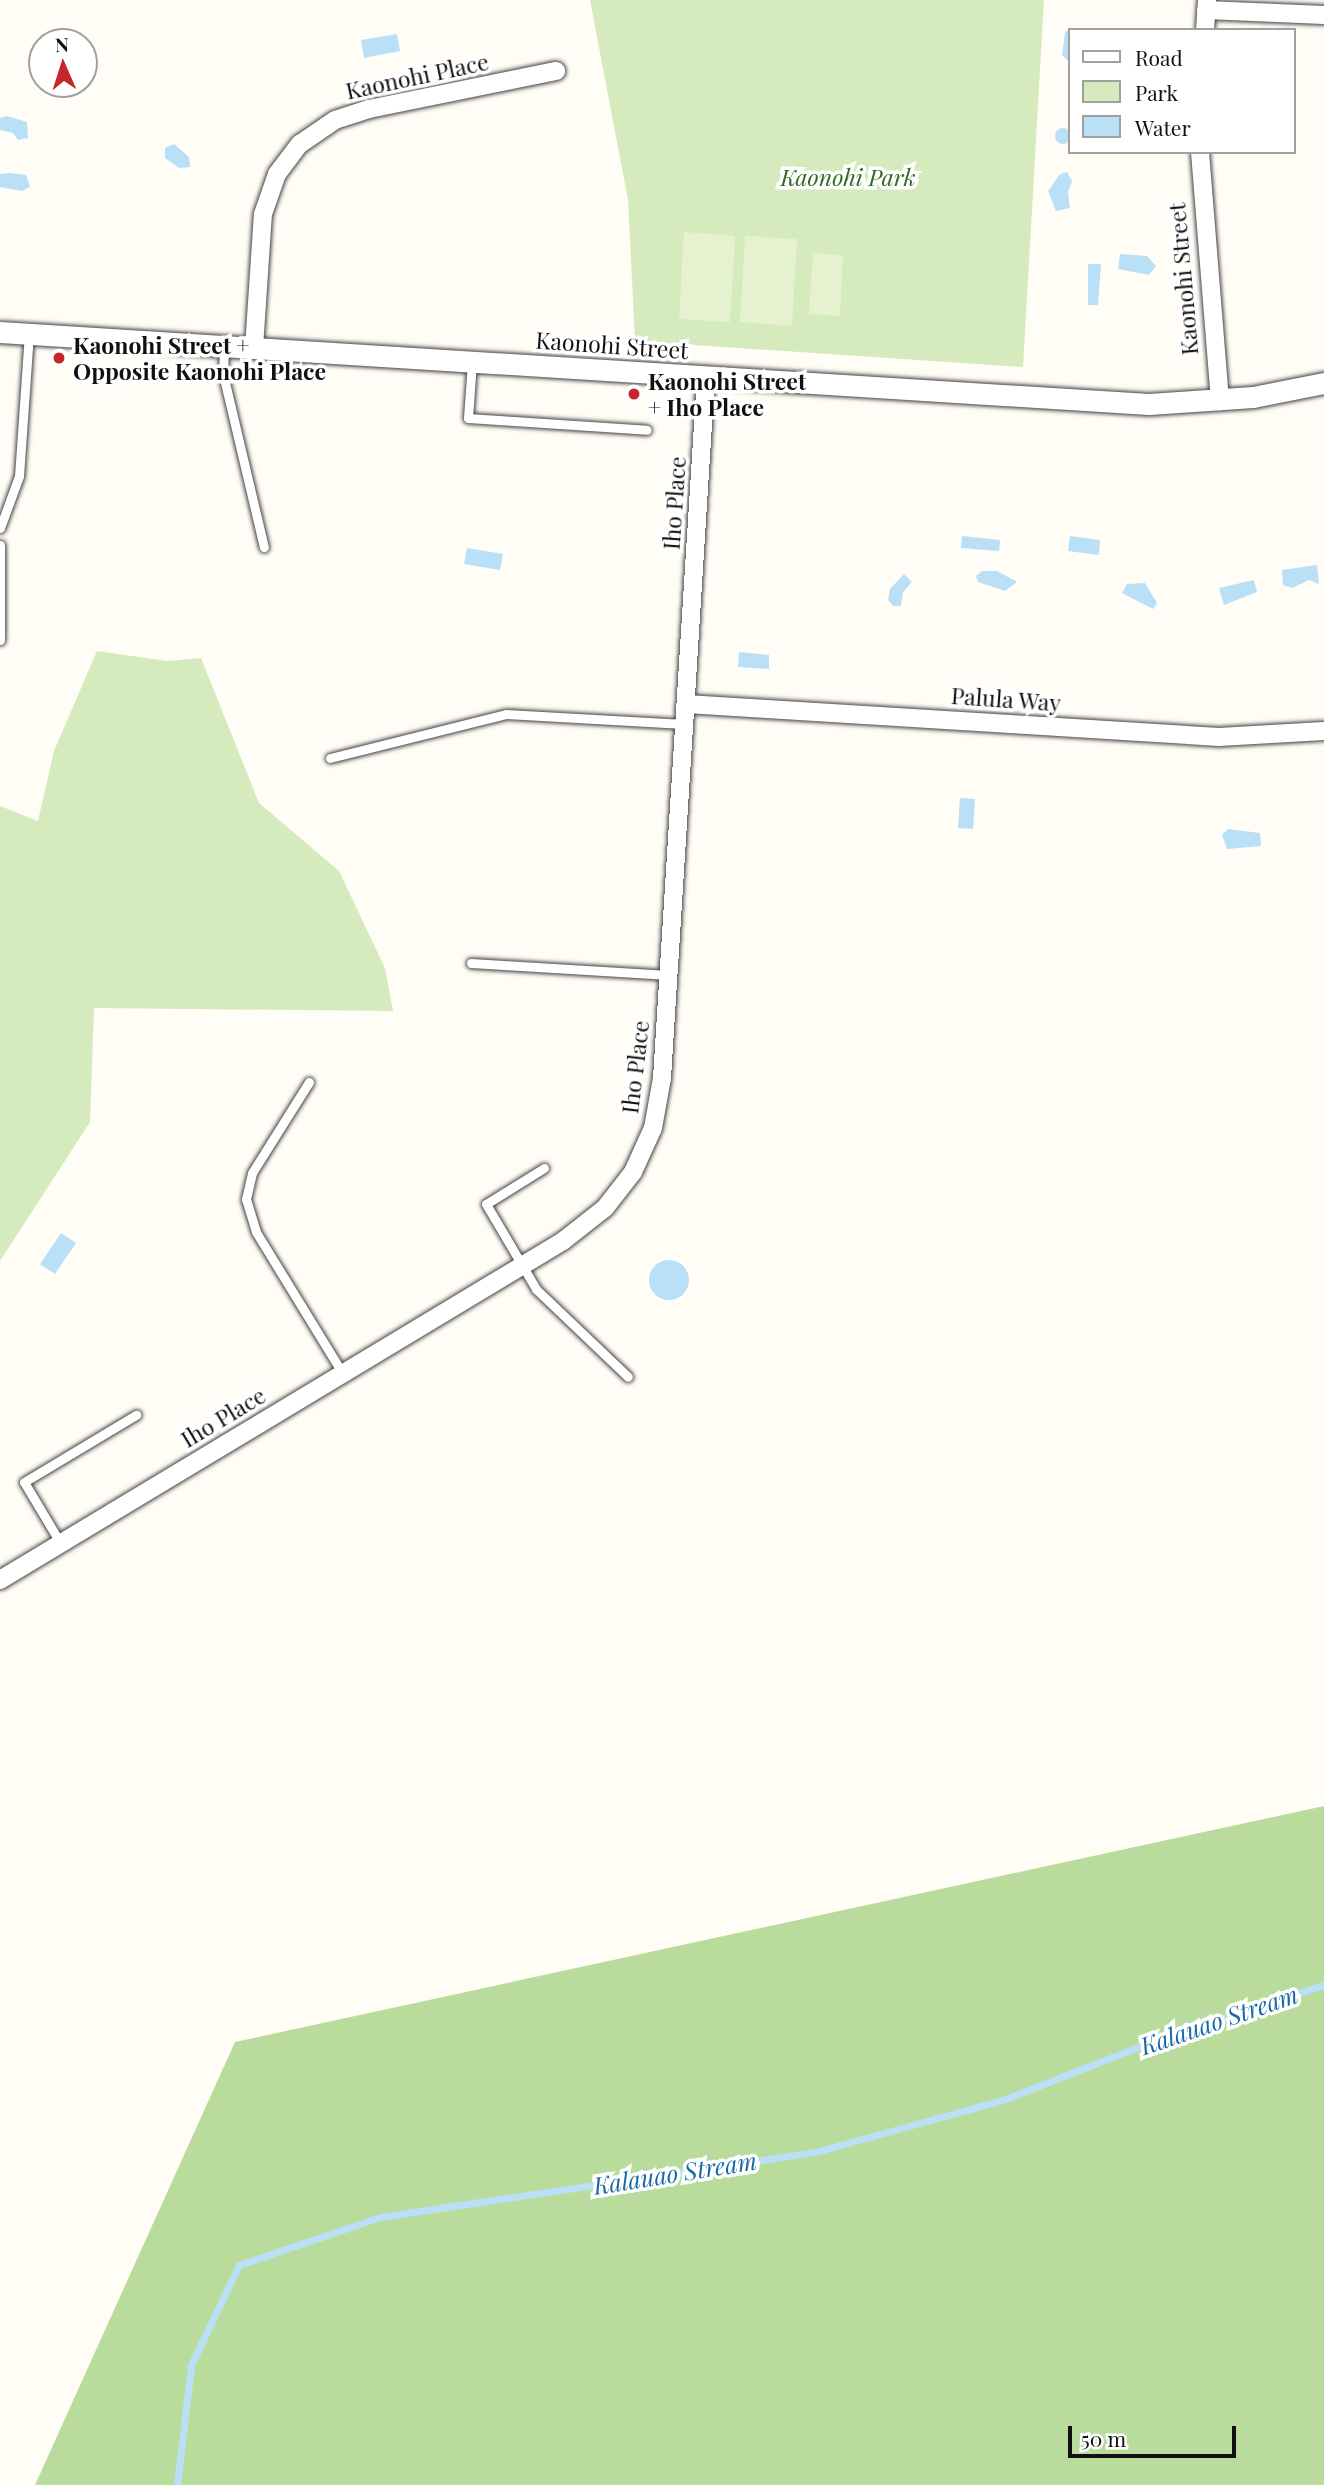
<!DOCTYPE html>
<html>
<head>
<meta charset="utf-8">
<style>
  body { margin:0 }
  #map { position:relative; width:1324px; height:2485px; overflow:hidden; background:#fffdf5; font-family:"Playfair Display",serif }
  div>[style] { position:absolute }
  .green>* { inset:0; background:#d5ebbd }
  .forest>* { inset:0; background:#b9dc9c }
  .pitch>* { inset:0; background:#e6f2cf }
  .water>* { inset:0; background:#b9e0f7 }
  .round { border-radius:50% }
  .stream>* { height:7px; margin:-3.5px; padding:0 3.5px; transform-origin:3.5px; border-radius:3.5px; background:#b9e0f7 }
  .roads { filter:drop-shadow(0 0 2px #444) drop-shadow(0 0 2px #444) }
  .service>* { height:9px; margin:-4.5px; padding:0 4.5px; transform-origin:4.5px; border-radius:4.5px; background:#fff }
  .minor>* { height:18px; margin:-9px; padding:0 9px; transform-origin:9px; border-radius:9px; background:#fff }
  .tertiary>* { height:21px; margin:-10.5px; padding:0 10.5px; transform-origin:10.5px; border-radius:10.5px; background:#fff }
  .dots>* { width:19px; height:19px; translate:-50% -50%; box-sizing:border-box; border:4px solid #fff; border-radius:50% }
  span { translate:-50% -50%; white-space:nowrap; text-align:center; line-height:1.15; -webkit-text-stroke:7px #fff; paint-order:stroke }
  .street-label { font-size:23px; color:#111 }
  .park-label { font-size:23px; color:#2f6b1f; font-style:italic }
  .poi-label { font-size:23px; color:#111; font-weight:700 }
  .left { translate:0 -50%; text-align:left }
  .water-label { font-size:24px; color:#1768a6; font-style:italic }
  .legend { position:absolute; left:1068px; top:28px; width:228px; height:126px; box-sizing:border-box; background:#fff; border:2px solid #a0a0a0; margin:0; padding:9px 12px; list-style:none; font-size:21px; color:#111 }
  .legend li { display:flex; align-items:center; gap:14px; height:35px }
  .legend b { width:35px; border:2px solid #a0a0a0 }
  .north { position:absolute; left:28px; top:28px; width:70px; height:70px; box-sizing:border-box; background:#fff; border:2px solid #a0a0a0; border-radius:50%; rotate:357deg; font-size:19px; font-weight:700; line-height:28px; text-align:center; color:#111 }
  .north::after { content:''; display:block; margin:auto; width:24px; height:32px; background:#c4262e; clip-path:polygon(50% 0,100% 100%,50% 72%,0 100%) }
  .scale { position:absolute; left:1068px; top:2426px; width:168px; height:32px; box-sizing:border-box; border:4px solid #111; border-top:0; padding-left:9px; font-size:21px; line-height:24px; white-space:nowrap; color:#111; -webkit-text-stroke:5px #fff; paint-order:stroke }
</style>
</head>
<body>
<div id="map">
  <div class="green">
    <i style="clip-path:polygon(590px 0,1044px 0,1023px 367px,635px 341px,628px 200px)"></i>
    <i style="clip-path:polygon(97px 651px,167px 661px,201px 658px,259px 803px,339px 871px,385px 968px,393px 1011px,94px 1008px,90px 1122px,0 1261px,0 806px,38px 821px,54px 751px)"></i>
  </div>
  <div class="forest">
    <i style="clip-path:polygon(1324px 1806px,1324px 2485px,35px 2485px,235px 2042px)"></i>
  </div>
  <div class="pitch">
    <i style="clip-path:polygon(684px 232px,735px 236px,730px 322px,679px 319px)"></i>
    <i style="clip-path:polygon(745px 236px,797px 239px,792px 326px,740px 322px)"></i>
    <i style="clip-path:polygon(813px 253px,843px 255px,840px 316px,809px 314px)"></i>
  </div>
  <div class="water">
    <i style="clip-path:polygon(1070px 29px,1074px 30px,1070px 30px,1070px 63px,1062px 55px,1065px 32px)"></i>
    <i style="clip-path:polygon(397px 34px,400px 51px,364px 58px,361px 40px)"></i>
    <i style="clip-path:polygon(7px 116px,27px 122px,28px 138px,18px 140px,13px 133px,0 130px,0 118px)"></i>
    <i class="round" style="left:1055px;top:128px;width:16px;height:16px"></i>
    <i style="clip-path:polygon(174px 144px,189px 157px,190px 167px,179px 168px,165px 158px,165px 148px)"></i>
    <i style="clip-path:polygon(1067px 172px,1072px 181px,1068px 192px,1070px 208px,1056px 211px,1048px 191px,1060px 174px)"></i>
    <i style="clip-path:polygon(10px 173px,26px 175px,30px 187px,22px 191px,0 187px,0 174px)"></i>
    <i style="clip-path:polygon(1120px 254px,1147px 256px,1156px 266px,1149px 275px,1118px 269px)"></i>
    <i style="clip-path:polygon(1088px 264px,1101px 264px,1098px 305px,1088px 305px)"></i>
    <i style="clip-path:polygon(962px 536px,1000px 540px,999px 551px,961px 548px)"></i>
    <i style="clip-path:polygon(1070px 536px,1100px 540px,1099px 555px,1068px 551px)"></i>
    <i style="clip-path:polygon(467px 548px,503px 554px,500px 570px,464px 564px)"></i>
    <i style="clip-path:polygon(1317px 565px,1319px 584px,1309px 580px,1292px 588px,1283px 585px,1282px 570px)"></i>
    <i style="clip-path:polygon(982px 571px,997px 571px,1017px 582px,1005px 591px,978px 582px,976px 576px)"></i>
    <i style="clip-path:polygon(904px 574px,912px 582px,903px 592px,901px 606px,893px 606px,888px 600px,890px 589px)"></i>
    <i style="clip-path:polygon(1254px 580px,1257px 592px,1224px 605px,1219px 588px)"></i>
    <i style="clip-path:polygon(1145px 583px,1157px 603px,1153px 609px,1122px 593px,1127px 584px)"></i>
    <i style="clip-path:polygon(739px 652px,769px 655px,769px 669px,738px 667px)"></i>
    <i style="clip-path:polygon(960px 798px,975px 799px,973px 829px,958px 828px)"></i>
    <i style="clip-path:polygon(1228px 829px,1260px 833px,1261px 846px,1227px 849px,1222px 835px)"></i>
    <i style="clip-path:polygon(61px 1233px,76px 1243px,55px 1274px,40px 1264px)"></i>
    <i class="round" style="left:649px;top:1260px;width:40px;height:40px"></i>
  </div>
  <div class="stream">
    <i style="left:177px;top:2485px;width:121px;rotate:-83.3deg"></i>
    <i style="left:191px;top:2365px;width:111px;rotate:-64.4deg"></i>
    <i style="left:239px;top:2265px;width:149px;rotate:-18.8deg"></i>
    <i style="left:380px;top:2217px;width:444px;rotate:-8.5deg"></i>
    <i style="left:819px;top:2151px;width:191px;rotate:-15.5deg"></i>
    <i style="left:1003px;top:2100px;width:175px;rotate:-21.4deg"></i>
    <i style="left:1166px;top:2036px;width:166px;rotate:-17.9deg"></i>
  </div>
  <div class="roads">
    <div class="service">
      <i style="left:224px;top:347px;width:27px;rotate:92deg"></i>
      <i style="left:223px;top:374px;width:178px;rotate:76.7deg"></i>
      <i style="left:472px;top:362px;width:56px;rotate:94.1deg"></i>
      <i style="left:468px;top:418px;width:179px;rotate:3.8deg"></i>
      <i style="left:0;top:528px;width:55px;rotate:-69.9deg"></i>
      <i style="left:19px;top:476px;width:142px;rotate:-86deg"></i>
      <i style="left:0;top:545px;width:95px;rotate:90deg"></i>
      <i style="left:330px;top:758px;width:181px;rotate:-14deg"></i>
      <i style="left:506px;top:714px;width:178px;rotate:3.2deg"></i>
      <i style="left:471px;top:963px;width:198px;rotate:3.5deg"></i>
      <i style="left:309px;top:1082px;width:107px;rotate:122.1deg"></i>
      <i style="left:252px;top:1173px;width:27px;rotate:103deg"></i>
      <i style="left:246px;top:1199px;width:34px;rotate:73deg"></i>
      <i style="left:256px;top:1232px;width:167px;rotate:58.5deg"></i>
      <i style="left:544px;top:1168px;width:68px;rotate:148.2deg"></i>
      <i style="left:486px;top:1204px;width:99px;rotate:59.5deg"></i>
      <i style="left:536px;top:1289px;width:127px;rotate:43.7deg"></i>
      <i style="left:61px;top:1544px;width:72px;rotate:-120.8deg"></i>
      <i style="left:24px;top:1482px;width:131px;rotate:-30.9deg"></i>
    </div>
    <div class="minor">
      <i style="left:1206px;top:10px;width:118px;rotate:2.4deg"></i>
      <i style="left:1205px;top:30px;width:30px;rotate:-86deg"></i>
      <i style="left:1200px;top:152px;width:250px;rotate:85.4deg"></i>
      <i style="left:254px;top:348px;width:134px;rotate:-86.2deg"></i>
      <i style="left:263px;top:214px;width:42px;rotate:-70.7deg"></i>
      <i style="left:277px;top:174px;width:38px;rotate:-53deg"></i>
      <i style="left:300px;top:144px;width:42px;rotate:-34.4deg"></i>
      <i style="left:335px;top:120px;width:36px;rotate:-18deg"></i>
      <i style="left:369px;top:109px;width:191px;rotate:-11.5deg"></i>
      <i style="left:686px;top:704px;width:534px;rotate:3.54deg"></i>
      <i style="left:1219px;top:737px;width:105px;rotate:-3.3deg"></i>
      <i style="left:0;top:1580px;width:657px;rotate:-31.05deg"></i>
      <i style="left:563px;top:1241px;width:53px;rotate:-38.2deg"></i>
      <i style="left:605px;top:1208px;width:46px;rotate:-52.1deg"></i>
      <i style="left:633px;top:1172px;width:48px;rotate:-65.6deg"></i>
      <i style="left:653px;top:1128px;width:51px;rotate:-79.8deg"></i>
      <i style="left:662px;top:1078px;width:702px;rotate:-86.41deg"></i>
    </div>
    <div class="tertiary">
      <i style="left:0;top:332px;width:1151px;rotate:3.59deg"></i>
      <i style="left:1149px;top:404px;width:104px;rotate:-3.9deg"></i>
      <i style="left:1253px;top:397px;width:72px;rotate:-11.2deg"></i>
    </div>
  </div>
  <div class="dots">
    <i style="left:59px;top:358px;background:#c4262e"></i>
    <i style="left:634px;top:394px;background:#c4262e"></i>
  </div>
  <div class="street-label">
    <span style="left:417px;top:76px;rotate:-12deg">Kaonohi Place</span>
    <span style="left:1183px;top:279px;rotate:-95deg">Kaonohi Street</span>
    <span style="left:612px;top:345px;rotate:4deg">Kaonohi Street</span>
    <span style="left:674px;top:503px;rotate:-86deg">Iho Place</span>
    <span style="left:1006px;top:699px;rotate:4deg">Palula Way</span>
    <span style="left:635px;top:1067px;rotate:-83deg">Iho Place</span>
    <span style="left:223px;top:1417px;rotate:-31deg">Iho Place</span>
  </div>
  <div class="park-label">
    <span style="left:848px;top:177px">Kaonohi Park</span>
  </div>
  <div class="poi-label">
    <span class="left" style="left:73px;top:358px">Kaonohi Street +<br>Opposite Kaonohi Place</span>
    <span class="left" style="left:648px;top:394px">Kaonohi Street<br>+ Iho Place</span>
  </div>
  <div class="water-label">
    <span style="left:1219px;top:2020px;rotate:-19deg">Kalauao Stream</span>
    <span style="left:675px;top:2173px;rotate:-9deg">Kalauao Stream</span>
  </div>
  <ul class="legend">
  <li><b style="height:9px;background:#fff"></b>Road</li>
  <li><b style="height:19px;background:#d5ebbd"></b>Park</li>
  <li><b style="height:19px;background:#b9e0f7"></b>Water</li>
  </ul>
  <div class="north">N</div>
  <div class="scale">50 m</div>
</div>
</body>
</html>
